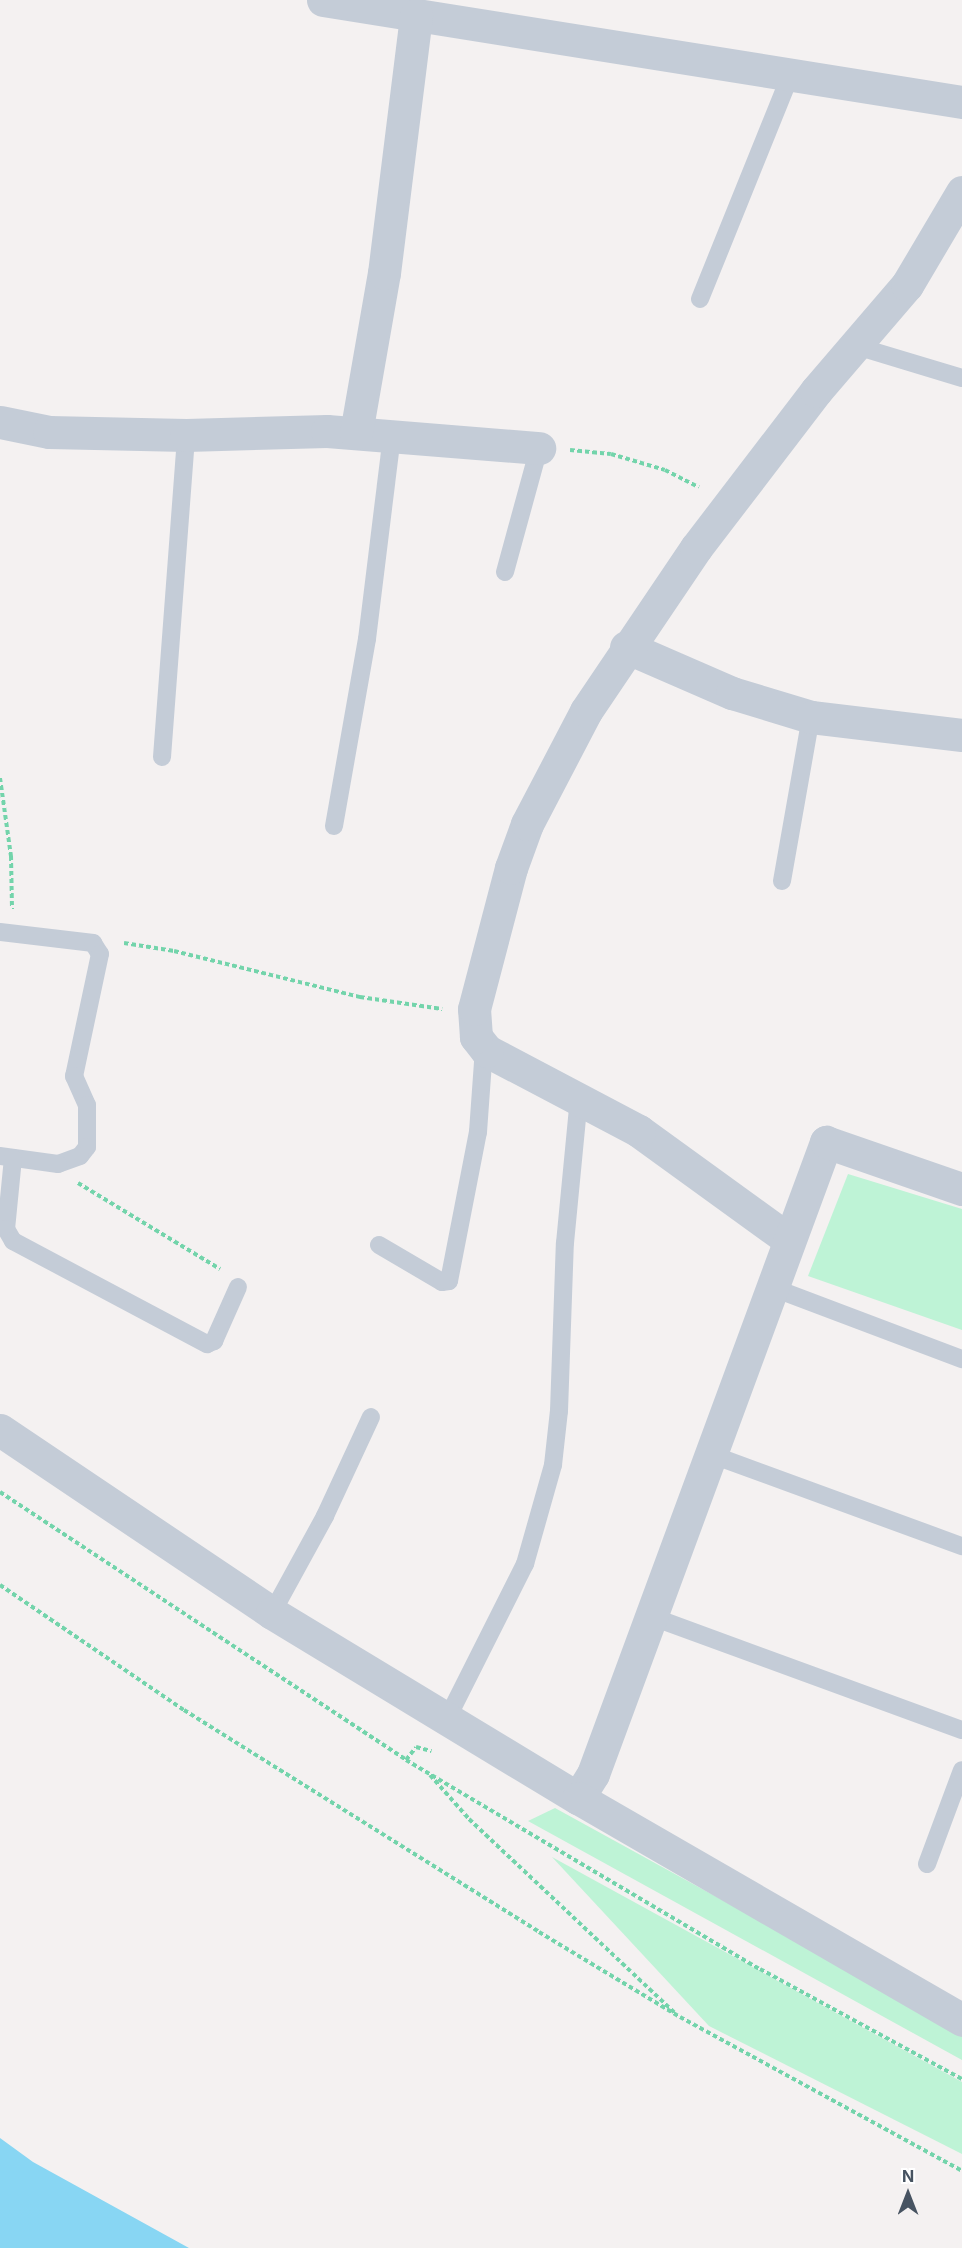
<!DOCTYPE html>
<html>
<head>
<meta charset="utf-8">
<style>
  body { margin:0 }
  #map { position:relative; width:962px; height:2248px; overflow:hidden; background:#f4f1f1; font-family:Inter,sans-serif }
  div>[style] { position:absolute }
  .green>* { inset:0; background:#bef3d6 }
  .water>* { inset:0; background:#88d6f3 }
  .path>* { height:4px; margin-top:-2px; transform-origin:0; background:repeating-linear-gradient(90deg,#73d4ab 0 4.5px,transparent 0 7.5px) }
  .service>* { height:18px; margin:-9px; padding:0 9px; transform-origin:9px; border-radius:9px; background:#c4ccd7 }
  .minor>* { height:33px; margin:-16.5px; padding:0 16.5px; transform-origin:16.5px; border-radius:16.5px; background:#c4ccd7 }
  .tertiary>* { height:33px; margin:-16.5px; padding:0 16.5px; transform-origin:16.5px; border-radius:16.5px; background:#c4ccd7 }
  span { translate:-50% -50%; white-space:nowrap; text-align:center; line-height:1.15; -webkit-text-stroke:4.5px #fff; paint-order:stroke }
  .north { position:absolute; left:878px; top:2164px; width:60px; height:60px; -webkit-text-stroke:4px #fff; paint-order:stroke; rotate:0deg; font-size:16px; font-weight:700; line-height:24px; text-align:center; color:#475361 }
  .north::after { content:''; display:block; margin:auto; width:21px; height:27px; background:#475361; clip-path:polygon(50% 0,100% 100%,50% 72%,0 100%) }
</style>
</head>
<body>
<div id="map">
  <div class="green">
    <i style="clip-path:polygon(848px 1174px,962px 1209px,962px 1330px,808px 1276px)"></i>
    <i style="clip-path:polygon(555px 1808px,962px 2032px,962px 2060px,528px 1821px)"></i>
    <i style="clip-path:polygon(552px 1857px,962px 2082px,962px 2154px,709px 2026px)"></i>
  </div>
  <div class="water">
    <i style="clip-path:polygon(0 2138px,33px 2162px,189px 2248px,0 2248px)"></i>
  </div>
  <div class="path">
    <i style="left:570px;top:450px;width:41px;rotate:5.6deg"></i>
    <i style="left:611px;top:454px;width:56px;rotate:16.5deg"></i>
    <i style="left:665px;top:470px;width:38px;rotate:27deg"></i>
    <i style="left:0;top:778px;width:79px;rotate:82deg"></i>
    <i style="left:11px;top:856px;width:53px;rotate:88.9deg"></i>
    <i style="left:124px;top:943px;width:51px;rotate:9.1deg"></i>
    <i style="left:174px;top:951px;width:192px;rotate:13.9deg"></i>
    <i style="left:360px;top:997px;width:83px;rotate:8.3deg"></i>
    <i style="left:78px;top:1183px;width:166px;rotate:31.2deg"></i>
    <i style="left:0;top:1492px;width:486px;rotate:33.4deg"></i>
    <i style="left:406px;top:1760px;width:411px;rotate:30.6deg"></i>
    <i style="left:760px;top:1969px;width:230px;rotate:28.6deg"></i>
    <i style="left:0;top:1585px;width:222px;rotate:34.2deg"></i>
    <i style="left:184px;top:1710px;width:419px;rotate:32deg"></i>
    <i style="left:539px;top:1932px;width:165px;rotate:31.1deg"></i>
    <i style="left:680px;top:2017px;width:321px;rotate:28.6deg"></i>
    <i style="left:406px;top:1760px;width:16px;rotate:-52deg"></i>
    <i style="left:416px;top:1747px;width:16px;rotate:15deg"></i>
    <i style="left:430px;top:1775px;width:59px;rotate:48.4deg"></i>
    <i style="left:469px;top:1819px;width:282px;rotate:43.3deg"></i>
  </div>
  <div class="service">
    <i style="left:700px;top:299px;width:243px;rotate:-68deg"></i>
    <i style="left:856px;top:346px;width:111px;rotate:16.8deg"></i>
    <i style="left:505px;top:572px;width:129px;rotate:-74.7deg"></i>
    <i style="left:162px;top:757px;width:323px;rotate:-85.7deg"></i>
    <i style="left:334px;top:826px;width:190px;rotate:-80deg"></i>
    <i style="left:367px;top:639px;width:206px;rotate:-83deg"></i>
    <i style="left:782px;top:881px;width:167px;rotate:-80deg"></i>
    <i style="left:0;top:932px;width:94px;rotate:6.7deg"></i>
    <i style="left:93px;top:943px;width:13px;rotate:58deg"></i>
    <i style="left:100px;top:954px;width:125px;rotate:102deg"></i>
    <i style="left:74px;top:1076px;width:32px;rotate:66deg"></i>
    <i style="left:87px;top:1105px;width:42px;rotate:90deg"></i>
    <i style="left:87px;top:1147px;width:11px;rotate:128deg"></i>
    <i style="left:80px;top:1156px;width:23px;rotate:160deg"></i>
    <i style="left:58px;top:1164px;width:59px;rotate:-172.1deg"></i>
    <i style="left:13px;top:1158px;width:71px;rotate:95.6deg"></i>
    <i style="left:6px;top:1229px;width:14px;rotate:60deg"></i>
    <i style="left:13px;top:1241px;width:220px;rotate:28deg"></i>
    <i style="left:207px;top:1344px;width:8px;rotate:-23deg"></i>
    <i style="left:214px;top:1341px;width:59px;rotate:-66deg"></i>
    <i style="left:379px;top:1245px;width:73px;rotate:30.4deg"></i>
    <i style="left:442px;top:1282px;width:7px;rotate:-8deg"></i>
    <i style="left:449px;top:1281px;width:152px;rotate:-79deg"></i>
    <i style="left:478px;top:1132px;width:84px;rotate:-85.9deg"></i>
    <i style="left:771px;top:1287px;width:204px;rotate:20.7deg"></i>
    <i style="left:710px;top:1454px;width:268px;rotate:20.1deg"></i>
    <i style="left:272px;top:1613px;width:111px;rotate:-61.3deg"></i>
    <i style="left:325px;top:1516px;width:109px;rotate:-65.1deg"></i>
    <i style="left:650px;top:1616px;width:332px;rotate:20.1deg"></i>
    <i style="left:447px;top:1719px;width:174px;rotate:-63.3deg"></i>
    <i style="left:525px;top:1564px;width:103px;rotate:-74.2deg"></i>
    <i style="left:553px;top:1465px;width:54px;rotate:-83.7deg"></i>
    <i style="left:559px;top:1411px;width:168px;rotate:-88deg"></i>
    <i style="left:565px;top:1243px;width:146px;rotate:-84.5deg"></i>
    <i style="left:927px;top:1864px;width:100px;rotate:-69.6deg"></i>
  </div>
  <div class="minor">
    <i style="left:323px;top:0;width:647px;rotate:9.07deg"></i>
    <i style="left:0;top:422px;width:50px;rotate:11.5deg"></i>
    <i style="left:49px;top:432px;width:137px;rotate:1.3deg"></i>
    <i style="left:186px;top:435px;width:141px;rotate:-1.6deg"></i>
    <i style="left:327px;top:431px;width:213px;rotate:4.6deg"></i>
    <i style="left:356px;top:433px;width:162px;rotate:-80.1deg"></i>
    <i style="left:384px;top:273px;width:260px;rotate:-82.9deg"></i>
    <i style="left:626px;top:647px;width:116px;rotate:23.5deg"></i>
    <i style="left:732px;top:693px;width:83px;rotate:16.9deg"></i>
    <i style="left:811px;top:717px;width:152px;rotate:6.8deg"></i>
    <i style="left:788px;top:1239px;width:184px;rotate:-144.1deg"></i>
    <i style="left:639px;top:1131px;width:172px;rotate:-152.2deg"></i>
    <i style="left:487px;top:1051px;width:18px;rotate:-128deg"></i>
    <i style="left:476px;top:1037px;width:28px;rotate:-94deg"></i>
    <i style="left:474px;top:1009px;width:146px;rotate:-75.3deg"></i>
    <i style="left:511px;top:868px;width:47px;rotate:-70deg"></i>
    <i style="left:527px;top:824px;width:127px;rotate:-62.4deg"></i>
    <i style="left:586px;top:711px;width:197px;rotate:-56deg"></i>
    <i style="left:696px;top:548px;width:198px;rotate:-52.6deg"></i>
    <i style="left:816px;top:391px;width:140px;rotate:-49.4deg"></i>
    <i style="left:907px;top:285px;width:108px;rotate:-59.4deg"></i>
    <i style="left:578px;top:1798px;width:28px;rotate:-58deg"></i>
    <i style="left:593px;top:1774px;width:674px;rotate:-69.76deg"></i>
    <i style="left:826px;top:1142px;width:144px;rotate:19.1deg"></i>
  </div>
  <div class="tertiary">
    <i style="left:0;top:1430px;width:328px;rotate:33.9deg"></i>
    <i style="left:272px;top:1613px;width:358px;rotate:31.2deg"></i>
    <i style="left:578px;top:1798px;width:444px;rotate:30deg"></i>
  </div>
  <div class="north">N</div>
</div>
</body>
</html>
